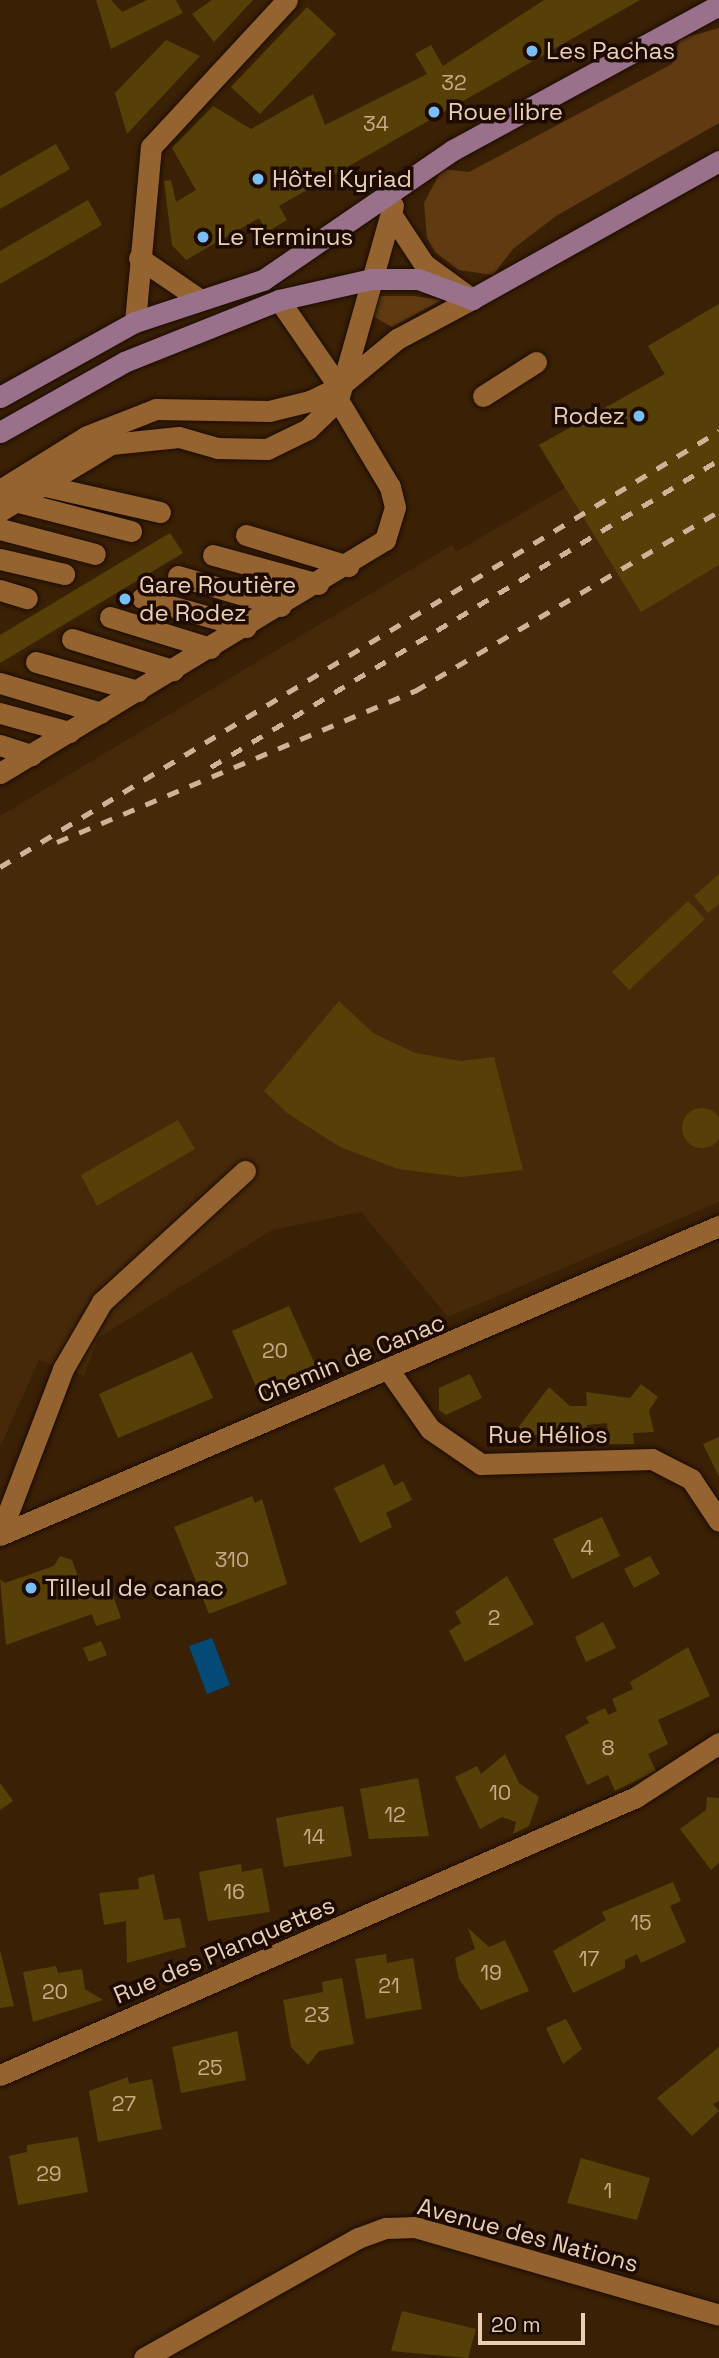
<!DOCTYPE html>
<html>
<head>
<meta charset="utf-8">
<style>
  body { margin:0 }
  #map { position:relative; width:719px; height:2358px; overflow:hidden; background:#3a2005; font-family:"Space Grotesk",sans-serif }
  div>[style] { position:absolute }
  .built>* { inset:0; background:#462909 }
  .green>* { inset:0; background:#603a11 }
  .water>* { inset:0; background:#034b76 }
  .building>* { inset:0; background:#574008 }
  .round { border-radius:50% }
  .roads { filter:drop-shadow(0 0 2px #1b0c01) drop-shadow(0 0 2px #1b0c01) }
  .minor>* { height:21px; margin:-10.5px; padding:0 10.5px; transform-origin:10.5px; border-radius:10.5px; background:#956330 }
  .major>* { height:21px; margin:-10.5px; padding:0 10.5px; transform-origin:10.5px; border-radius:10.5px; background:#9a718b }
  .rail>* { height:5px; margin-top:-2.5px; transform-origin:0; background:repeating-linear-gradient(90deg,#cfb399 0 12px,transparent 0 24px) }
  .dots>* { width:19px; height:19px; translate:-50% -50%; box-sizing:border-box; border:4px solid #1d0a00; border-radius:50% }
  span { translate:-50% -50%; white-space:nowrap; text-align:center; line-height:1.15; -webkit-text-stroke:7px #1d0a00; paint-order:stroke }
  .number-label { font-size:21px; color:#c6ab8a }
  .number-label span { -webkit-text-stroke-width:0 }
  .poi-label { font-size:24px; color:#ebcfb5 }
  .left { translate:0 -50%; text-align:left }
  .right { translate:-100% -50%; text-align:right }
  .street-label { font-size:24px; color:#ebcfb5 }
  .scale { position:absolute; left:478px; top:2313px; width:107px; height:32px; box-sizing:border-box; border:4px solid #ebcfb5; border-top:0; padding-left:9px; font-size:21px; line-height:24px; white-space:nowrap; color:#ebcfb5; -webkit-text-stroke:5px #1d0a00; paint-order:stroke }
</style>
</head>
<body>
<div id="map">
  <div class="built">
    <i style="clip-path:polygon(719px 304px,719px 1202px,448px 1317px,361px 1212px,272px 1230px,98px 1338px,84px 1376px,39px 1360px,0 1447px,0 816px,452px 545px,456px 552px,565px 488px,539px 445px,665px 374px,648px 346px)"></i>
  </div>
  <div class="green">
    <i style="clip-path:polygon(719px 28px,719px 123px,556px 216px,513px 249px,493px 275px,459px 270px,436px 253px,427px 238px,424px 203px,442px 169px,469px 172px,672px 64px,680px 39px)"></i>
    <i style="clip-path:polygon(376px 296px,414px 296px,442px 300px,392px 327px,371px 315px)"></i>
  </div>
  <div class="water">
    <i style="clip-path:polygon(212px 1638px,230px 1685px,207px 1694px,189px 1646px)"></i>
  </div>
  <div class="building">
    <i style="clip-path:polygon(96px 0,111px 0,122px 12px,147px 0,176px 0,183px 13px,111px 49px)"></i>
    <i style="clip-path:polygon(212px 0,253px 0,214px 42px,192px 14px)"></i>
    <i style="clip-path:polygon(544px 0,640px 0,279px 206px,287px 220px,267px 232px,259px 218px,186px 260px,172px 245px,164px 181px,171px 180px,176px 202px,196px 190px,172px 148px,213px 106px,251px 129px,313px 94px,325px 125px,427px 74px,415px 54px,431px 45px,443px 66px)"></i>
    <i style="clip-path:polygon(307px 7px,336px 34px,260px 114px,231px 87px)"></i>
    <i style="clip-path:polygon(166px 40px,200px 56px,127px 134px,115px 93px)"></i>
    <i style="clip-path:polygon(56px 144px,70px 169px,0 209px,0 176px)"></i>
    <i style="clip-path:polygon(88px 200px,102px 225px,0 284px,0 251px)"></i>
    <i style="clip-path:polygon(719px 304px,719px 565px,641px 612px,539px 445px,665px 374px,648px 346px)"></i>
    <i style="clip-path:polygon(170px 533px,183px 553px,0 663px,0 635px)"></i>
    <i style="clip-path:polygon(719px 874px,719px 904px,708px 913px,694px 896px)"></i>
    <i style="clip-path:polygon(688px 901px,705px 919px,629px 990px,612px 972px)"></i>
    <i style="clip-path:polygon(339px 1001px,373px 1033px,415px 1053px,461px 1061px,494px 1057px,523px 1170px,461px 1177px,398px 1169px,340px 1147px,287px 1113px,264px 1091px)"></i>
    <i class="round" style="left:682px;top:1108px;width:40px;height:40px"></i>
    <i style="clip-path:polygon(178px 1120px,195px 1149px,97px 1206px,81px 1175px)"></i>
    <i style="clip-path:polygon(289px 1306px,318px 1371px,260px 1396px,232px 1331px)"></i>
    <i style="clip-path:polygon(192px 1352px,213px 1398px,118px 1438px,99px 1394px)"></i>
    <i style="clip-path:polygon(470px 1374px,482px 1398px,446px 1415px,439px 1410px,439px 1388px)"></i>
    <i style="clip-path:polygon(641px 1384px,658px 1397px,649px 1411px,654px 1432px,633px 1433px,634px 1444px,609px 1444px,607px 1423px,587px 1425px,589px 1438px,551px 1440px,517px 1429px,549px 1387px,570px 1406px,587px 1406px,586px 1392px,630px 1398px)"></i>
    <i style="clip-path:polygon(719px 1437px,719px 1477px,703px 1444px)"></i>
    <i style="clip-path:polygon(384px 1464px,394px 1486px,403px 1481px,412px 1500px,386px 1513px,392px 1527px,360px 1543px,334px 1488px)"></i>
    <i style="clip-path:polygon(252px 1496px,255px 1503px,262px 1499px,287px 1584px,209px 1614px,174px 1527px)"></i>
    <i style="clip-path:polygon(602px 1517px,620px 1556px,572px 1579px,553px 1539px)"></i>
    <i style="clip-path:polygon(60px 1556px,72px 1560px,85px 1596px,110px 1587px,121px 1618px,96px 1626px,92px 1614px,6px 1645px,0 1579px,5px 1583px,54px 1566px)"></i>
    <i style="clip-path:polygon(650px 1556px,660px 1574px,634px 1588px,624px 1569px)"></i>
    <i style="clip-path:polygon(507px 1576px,534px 1624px,465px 1662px,449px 1631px,461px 1623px,455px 1612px)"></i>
    <i style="clip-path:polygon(603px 1622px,616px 1648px,586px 1662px,575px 1637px)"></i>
    <i style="clip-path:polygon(101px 1641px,107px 1655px,89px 1662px,83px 1648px)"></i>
    <i style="clip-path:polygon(688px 1647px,710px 1696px,658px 1720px,668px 1744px,648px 1754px,656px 1771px,615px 1791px,608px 1775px,587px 1785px,565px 1736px,589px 1723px,586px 1717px,605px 1708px,608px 1715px,617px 1711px,612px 1699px,633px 1689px,630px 1682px)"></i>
    <i style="clip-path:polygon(505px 1754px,519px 1783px,539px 1797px,529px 1826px,513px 1834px,516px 1822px,502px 1817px,480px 1829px,455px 1777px,477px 1766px,481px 1774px)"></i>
    <i style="clip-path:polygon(418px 1778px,429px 1836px,369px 1839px,360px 1789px)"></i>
    <i style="clip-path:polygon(0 1783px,13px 1801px,0 1810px)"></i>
    <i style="clip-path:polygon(707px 1797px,719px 1798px,719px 1863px,711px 1870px,680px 1829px,706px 1810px)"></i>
    <i style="clip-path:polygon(343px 1806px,352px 1856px,284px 1867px,276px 1818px)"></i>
    <i style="clip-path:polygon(241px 1864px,242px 1872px,262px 1868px,270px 1912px,208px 1921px,199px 1872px)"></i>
    <i style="clip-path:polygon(154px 1874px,164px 1920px,180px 1918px,186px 1947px,127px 1963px,126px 1921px,104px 1925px,99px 1893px,139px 1889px,138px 1878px)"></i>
    <i style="clip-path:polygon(673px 1882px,681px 1901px,670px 1906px,686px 1942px,641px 1963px,637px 1954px,625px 1960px,625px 1968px,573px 1993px,553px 1951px,606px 1920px,602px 1912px)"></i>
    <i style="clip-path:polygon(468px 1928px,489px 1947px,505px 1940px,529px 1991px,481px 2010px,459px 1979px,455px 1958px,475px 1949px)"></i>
    <i style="clip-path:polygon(0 1950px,14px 2006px,0 2008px)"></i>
    <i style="clip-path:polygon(386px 1954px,387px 1963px,413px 1958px,422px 2009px,366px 2019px,355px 1959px)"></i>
    <i style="clip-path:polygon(56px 1966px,58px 1973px,82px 1969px,85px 1989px,103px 2000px,33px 2022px,23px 1972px)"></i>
    <i style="clip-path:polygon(342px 1978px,354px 2044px,319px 2051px,308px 2065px,291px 2047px,283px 2000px,323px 1992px,322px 1982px)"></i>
    <i style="clip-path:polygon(566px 2019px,582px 2049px,563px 2064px,546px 2028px)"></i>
    <i style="clip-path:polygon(237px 2031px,246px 2080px,181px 2093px,172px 2047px)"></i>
    <i style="clip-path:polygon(719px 2047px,719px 2101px,713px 2104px,719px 2111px,692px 2136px,657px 2098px)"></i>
    <i style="clip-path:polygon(128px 2077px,129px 2084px,152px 2079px,162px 2129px,98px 2142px,89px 2091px)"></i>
    <i style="clip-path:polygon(78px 2137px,88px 2192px,18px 2205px,9px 2156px,27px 2152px,27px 2145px)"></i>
    <i style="clip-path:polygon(581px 2158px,650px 2178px,637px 2220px,567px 2203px)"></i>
    <i style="clip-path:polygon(402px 2311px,476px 2329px,468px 2358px,391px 2351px)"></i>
  </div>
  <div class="roads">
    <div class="minor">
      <i style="left:139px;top:258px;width:73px;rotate:34.3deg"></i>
      <i style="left:279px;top:300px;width:106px;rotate:55.4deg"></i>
      <i style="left:135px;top:322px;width:176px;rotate:-84.8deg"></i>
      <i style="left:151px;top:147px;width:200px;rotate:-47.2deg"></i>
      <i style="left:483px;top:396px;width:63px;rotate:-32.7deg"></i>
      <i style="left:41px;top:485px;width:122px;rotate:12.8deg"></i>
      <i style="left:0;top:490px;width:102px;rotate:-31.8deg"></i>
      <i style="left:87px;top:436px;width:74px;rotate:-21.4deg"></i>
      <i style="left:156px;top:409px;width:113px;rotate:1deg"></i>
      <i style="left:269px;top:411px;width:42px;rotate:-13.7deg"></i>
      <i style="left:310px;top:401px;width:32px;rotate:-26deg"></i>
      <i style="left:339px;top:387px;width:75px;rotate:-39.6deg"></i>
      <i style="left:397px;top:339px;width:85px;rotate:-28.1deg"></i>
      <i style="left:472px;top:299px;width:59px;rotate:-143.9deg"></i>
      <i style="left:424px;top:264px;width:60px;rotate:-123.4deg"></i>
      <i style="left:15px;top:501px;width:120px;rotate:14.5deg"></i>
      <i style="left:0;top:511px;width:130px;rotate:-31.1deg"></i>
      <i style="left:111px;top:444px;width:68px;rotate:-5.9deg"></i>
      <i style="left:179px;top:437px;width:40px;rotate:16deg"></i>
      <i style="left:217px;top:448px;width:50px;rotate:1.1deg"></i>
      <i style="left:267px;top:449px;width:46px;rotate:-26deg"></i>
      <i style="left:308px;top:429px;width:42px;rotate:-44deg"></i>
      <i style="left:338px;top:400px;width:202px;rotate:-74.2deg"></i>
      <i style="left:0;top:529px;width:98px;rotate:14.7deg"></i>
      <i style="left:246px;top:535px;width:107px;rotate:16.9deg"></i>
      <i style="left:213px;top:555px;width:109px;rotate:15.4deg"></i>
      <i style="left:0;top:559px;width:66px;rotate:13.2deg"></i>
      <i style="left:178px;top:576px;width:107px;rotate:16.2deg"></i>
      <i style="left:0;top:590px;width:28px;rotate:17deg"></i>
      <i style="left:142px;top:598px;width:108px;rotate:15.6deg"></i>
      <i style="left:110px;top:617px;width:105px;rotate:17.2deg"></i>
      <i style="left:72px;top:639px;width:106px;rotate:17.1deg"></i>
      <i style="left:36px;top:662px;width:106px;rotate:15.9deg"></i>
      <i style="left:0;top:683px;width:105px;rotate:16.5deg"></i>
      <i style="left:0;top:713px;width:72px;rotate:15.4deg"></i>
      <i style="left:0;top:745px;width:33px;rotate:18deg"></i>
      <i style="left:0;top:773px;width:450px;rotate:-31.2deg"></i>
      <i style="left:385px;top:540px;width:34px;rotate:-73deg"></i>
      <i style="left:395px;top:507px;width:21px;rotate:-104deg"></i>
      <i style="left:390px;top:487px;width:101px;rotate:-120.9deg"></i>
      <i style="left:390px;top:1372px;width:70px;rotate:54.9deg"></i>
      <i style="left:430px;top:1429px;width:62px;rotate:34.5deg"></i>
      <i style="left:481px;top:1464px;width:171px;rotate:-1.7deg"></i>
      <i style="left:652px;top:1459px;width:44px;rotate:27.1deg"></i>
      <i style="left:691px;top:1479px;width:50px;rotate:56.3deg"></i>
      <i style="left:0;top:1534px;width:177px;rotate:-69.1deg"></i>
      <i style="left:63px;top:1369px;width:78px;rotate:-59.8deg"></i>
      <i style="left:102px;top:1302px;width:194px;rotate:-42.5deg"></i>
      <i style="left:0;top:1535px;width:783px;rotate:-23.26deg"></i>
      <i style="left:0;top:2075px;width:694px;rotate:-23.61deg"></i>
      <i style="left:636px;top:1797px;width:99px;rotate:-33deg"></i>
      <i style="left:144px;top:2358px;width:245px;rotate:-29.3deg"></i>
      <i style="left:358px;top:2238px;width:30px;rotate:-20deg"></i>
      <i style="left:386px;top:2228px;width:29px;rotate:-2deg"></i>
      <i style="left:415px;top:2227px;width:316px;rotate:16.1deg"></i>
    </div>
    <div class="major">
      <i style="left:0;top:397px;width:154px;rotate:-29.1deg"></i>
      <i style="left:135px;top:322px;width:135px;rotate:-18.2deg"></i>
      <i style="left:263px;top:280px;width:230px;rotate:-34.4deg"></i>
      <i style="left:453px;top:150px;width:303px;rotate:-28.6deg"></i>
      <i style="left:0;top:432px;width:142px;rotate:-29.4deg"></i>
      <i style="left:124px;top:362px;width:167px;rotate:-21.8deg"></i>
      <i style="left:279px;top:300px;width:95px;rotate:-12.7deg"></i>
      <i style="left:372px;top:279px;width:46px"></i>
      <i style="left:418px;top:279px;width:58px;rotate:20.3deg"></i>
      <i style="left:472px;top:299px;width:283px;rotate:-29.2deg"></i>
    </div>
  </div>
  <div class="rail">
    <i style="left:211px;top:767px;width:594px;rotate:-31.15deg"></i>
    <i style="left:57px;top:842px;width:389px;rotate:-22.9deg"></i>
    <i style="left:415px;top:691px;width:353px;rotate:-30.6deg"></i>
    <i style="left:0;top:867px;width:841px;rotate:-31.23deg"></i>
  </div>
  <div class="dots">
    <i style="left:532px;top:51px;background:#78bff8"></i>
    <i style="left:434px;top:112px;background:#78bff8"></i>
    <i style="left:258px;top:179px;background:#78bff8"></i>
    <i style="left:203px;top:237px;background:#78bff8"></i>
    <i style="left:639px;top:416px;background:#78bff8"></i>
    <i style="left:125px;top:599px;background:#78bff8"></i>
    <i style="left:31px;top:1588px;background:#78bff8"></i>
  </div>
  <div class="number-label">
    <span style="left:454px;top:83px">32</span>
    <span style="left:376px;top:124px">34</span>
    <span style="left:275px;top:1351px">20</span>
    <span style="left:587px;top:1548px">4</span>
    <span style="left:232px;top:1560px">310</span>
    <span style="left:494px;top:1618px">2</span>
    <span style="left:608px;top:1748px">8</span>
    <span style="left:500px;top:1793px">10</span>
    <span style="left:395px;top:1815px">12</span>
    <span style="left:314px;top:1837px">14</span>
    <span style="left:234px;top:1892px">16</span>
    <span style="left:641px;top:1923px">15</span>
    <span style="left:589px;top:1959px">17</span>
    <span style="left:491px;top:1973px">19</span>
    <span style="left:389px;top:1986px">21</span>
    <span style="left:55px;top:1992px">20</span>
    <span style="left:317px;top:2015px">23</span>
    <span style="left:210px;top:2068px">25</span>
    <span style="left:124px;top:2104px">27</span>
    <span style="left:49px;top:2174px">29</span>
    <span style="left:608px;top:2191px">1</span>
  </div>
  <div class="poi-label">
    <span class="left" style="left:546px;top:51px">Les Pachas</span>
    <span class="left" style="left:448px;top:112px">Roue libre</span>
    <span class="left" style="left:272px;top:179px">Hôtel Kyriad</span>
    <span class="left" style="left:217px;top:237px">Le Terminus</span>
    <span class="right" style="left:625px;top:416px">Rodez</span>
    <span class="left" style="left:139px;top:599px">Gare Routière<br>de Rodez</span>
    <span class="left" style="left:45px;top:1588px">Tilleul de canac</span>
  </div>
  <div class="street-label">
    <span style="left:351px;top:1358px;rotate:-22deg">Chemin de Canac</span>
    <span style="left:548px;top:1435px">Rue Hélios</span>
    <span style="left:224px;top:1950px;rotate:-23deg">Rue des Planquettes</span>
    <span style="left:528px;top:2235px;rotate:15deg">Avenue des Nations</span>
  </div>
  <div class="scale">20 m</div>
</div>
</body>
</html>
